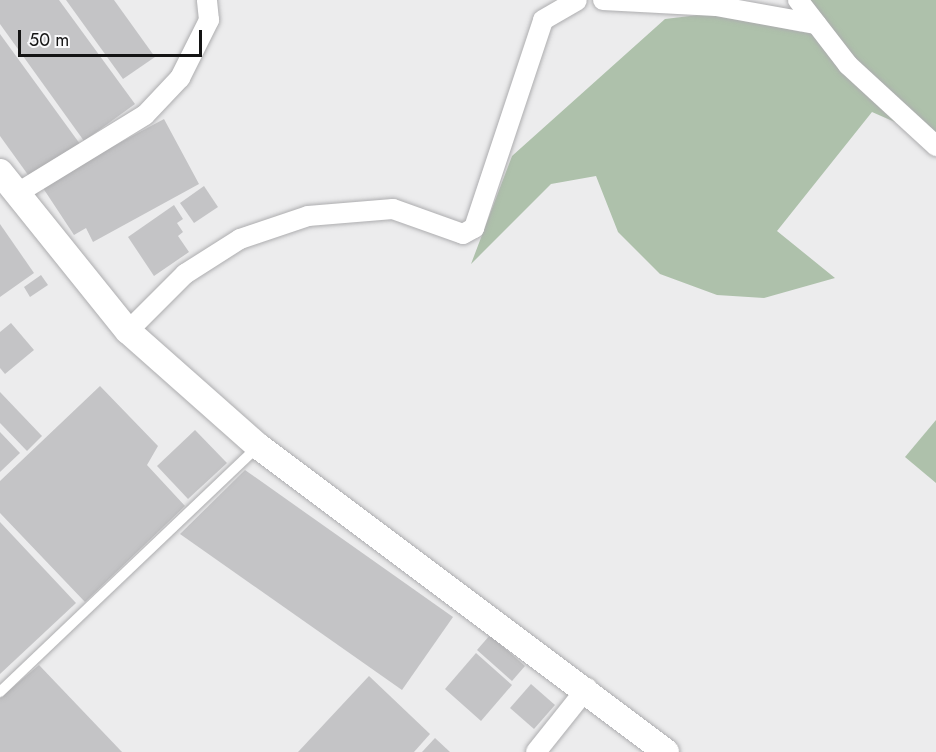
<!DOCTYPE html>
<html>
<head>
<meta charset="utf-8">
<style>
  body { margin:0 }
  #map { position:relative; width:936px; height:752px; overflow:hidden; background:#ececed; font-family:Jost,sans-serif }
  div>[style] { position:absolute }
  .green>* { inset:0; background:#aec1ab }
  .building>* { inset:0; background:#c4c4c6 }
  .roads { filter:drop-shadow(0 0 2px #adadaf) drop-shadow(0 0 2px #adadaf) }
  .service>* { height:10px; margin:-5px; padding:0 5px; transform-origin:5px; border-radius:5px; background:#fff }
  .minor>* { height:20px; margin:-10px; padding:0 10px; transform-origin:10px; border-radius:10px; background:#fff }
  .tertiary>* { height:26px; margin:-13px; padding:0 13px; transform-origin:13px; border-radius:13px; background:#fff }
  span { translate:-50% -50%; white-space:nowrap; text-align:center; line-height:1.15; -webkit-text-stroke:6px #f9f9fb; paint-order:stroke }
  .scale { position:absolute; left:18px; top:30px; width:184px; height:27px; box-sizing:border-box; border:3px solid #141414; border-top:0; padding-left:8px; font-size:18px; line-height:21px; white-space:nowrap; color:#141414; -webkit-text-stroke:4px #f9f9fb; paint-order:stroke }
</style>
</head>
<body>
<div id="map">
  <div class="green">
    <i style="clip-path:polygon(803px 0,936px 0,936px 140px,872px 112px,777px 231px,835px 278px,764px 298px,717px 295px,660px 274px,618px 232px,596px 176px,551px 184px,471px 264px,512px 156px,665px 19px,715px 13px,801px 32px)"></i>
    <i style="clip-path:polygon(936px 420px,936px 483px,905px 457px)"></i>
  </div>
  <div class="building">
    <i style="clip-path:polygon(0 0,59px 0,135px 104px,84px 141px,0 24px)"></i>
    <i style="clip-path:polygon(66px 0,114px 0,155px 57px,123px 79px)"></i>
    <i style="clip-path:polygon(0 34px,80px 144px,31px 179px,0 136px)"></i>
    <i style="clip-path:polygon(164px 119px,199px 184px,93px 242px,86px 228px,74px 235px,41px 185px)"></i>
    <i style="clip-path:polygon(204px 186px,218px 207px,194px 223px,180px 203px)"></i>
    <i style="clip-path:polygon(174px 205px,183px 219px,177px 223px,183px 232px,178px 236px,189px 252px,154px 276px,128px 237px)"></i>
    <i style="clip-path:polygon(0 224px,34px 273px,0 297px)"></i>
    <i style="clip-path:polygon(41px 275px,48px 285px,30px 297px,24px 287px)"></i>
    <i style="clip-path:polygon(11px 323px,34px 350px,5px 374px,0 368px,0 332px)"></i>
    <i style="clip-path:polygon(100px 386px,158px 446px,147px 465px,185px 506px,85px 602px,0 513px,0 481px)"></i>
    <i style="clip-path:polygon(0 392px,42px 436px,27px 451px,0 423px)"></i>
    <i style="clip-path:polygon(195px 430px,227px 463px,188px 499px,157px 466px)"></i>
    <i style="clip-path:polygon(0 432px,20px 453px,0 472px)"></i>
    <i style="clip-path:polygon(245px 470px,453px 617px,402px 690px,180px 534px)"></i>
    <i style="clip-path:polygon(0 522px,76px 603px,0 674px)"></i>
    <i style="clip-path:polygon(490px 635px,525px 666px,512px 681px,477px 650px)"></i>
    <i style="clip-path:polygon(476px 653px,512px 685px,481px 721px,445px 689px)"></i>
    <i style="clip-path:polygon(39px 665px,122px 752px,0 752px,0 698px)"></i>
    <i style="clip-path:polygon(369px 676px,430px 734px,414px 752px,298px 752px)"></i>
    <i style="clip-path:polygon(531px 684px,555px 705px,534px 729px,510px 708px)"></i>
    <i style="clip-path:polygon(435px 738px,450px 752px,422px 752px)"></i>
  </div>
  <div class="roads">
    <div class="service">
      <i style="left:0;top:692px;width:356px;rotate:-43.6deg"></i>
    </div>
    <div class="minor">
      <i style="left:603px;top:0;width:113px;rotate:3deg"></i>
      <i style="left:716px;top:6px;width:102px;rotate:10.2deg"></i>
      <i style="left:798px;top:0;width:82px;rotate:52.4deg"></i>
      <i style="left:848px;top:65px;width:120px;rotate:42.6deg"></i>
      <i style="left:16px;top:194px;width:151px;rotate:-31.5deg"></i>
      <i style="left:145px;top:115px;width:51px;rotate:-46.6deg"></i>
      <i style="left:180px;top:78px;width:65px;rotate:-63.4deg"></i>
      <i style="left:209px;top:20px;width:20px;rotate:-96deg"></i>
      <i style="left:128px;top:331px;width:81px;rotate:-45deg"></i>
      <i style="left:185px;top:274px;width:65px;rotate:-32.5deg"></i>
      <i style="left:240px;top:239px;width:72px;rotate:-18.7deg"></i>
      <i style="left:308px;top:216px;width:85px;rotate:-4.7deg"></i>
      <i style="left:393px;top:209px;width:74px;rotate:19.7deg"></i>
      <i style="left:463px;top:234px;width:13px;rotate:-29deg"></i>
      <i style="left:474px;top:228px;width:219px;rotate:-71.6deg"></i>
      <i style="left:543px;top:20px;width:39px;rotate:-30deg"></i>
      <i style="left:536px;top:752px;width:82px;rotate:-51.4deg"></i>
    </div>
    <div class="tertiary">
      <i style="left:0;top:172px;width:204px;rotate:51.2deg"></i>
      <i style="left:128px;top:331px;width:174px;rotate:41.5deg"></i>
      <i style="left:258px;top:446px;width:510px;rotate:36.87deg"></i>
    </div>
  </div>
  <div class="scale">50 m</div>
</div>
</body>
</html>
